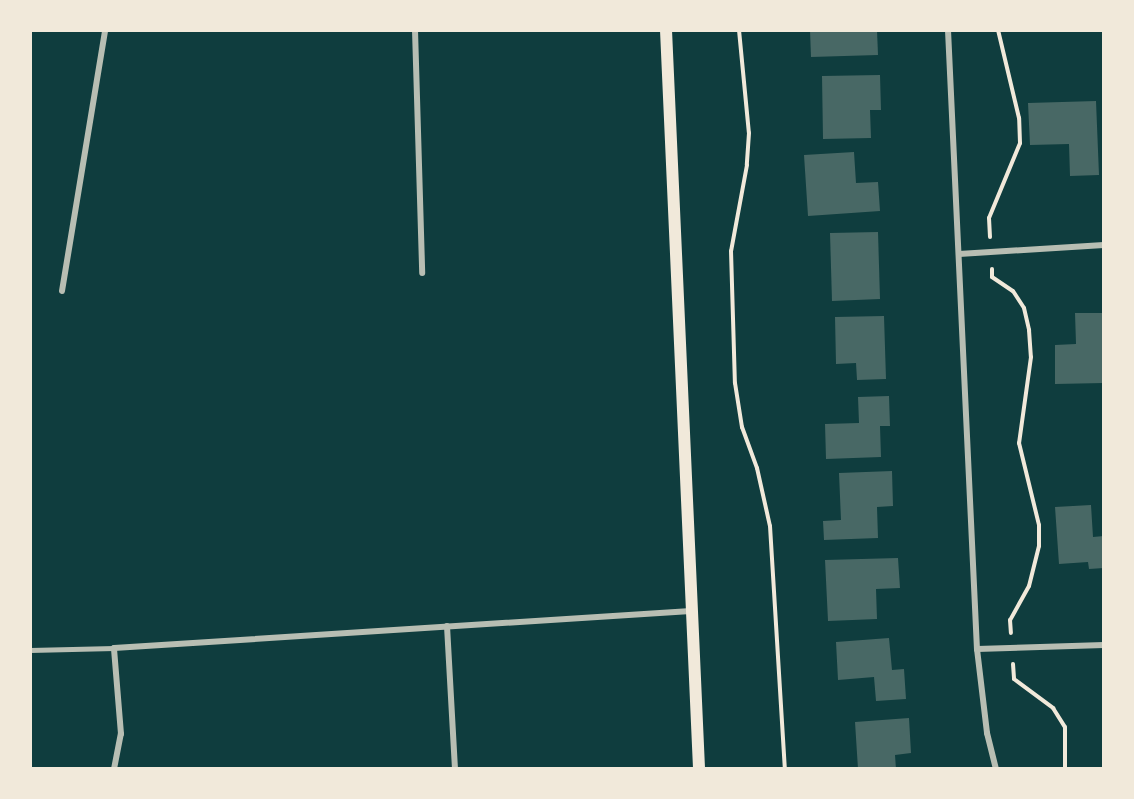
<!DOCTYPE html>
<html>
<head>
<meta charset="utf-8">
<style>
  body { margin:0 }
  #map { position:relative; width:1134px; height:799px; overflow:hidden; background:#0f3d3e; font-family:"Fira Sans",sans-serif }
  div>[style] { position:absolute }
  .building>* { inset:0; background:#486865 }
  .path>* { height:4px; margin:-2px; padding:0 2px; transform-origin:2px; border-radius:2px; background:#f1e9da }
  .service>* { height:4.5px; margin:-2.25px; padding:0 2.25px; transform-origin:2.25px; border-radius:2.25px; background:#b8beb3 }
  .minor>* { height:6px; margin:-3px; padding:0 3px; transform-origin:3px; border-radius:3px; background:#b8beb3 }
  .secondary>* { height:12px; margin:-6px; padding:0 6px; transform-origin:6px; border-radius:6px; background:#f1e9da }
  span { translate:-50% -50%; white-space:nowrap; text-align:center; line-height:1.15; -webkit-text-stroke:4.5px #f1e9da; paint-order:stroke }
  .frame { position:absolute; inset:0; border:32px solid #f1e9da; pointer-events:none }
</style>
</head>
<body>
<div id="map">
  <div class="building">
    <i style="clip-path:polygon(810px 30px,877px 30px,878px 55px,811px 57px)"></i>
    <i style="clip-path:polygon(880px 75px,881px 110px,870px 110px,871px 138px,823px 139px,822px 76px)"></i>
    <i style="clip-path:polygon(1096px 101px,1099px 175px,1070px 176px,1069px 144px,1030px 145px,1028px 103px)"></i>
    <i style="clip-path:polygon(854px 152px,856px 183px,878px 182px,880px 211px,808px 216px,804px 155px)"></i>
    <i style="clip-path:polygon(878px 232px,880px 299px,832px 301px,830px 233px)"></i>
    <i style="clip-path:polygon(1075px 313px,1103px 313px,1104px 383px,1055px 384px,1055px 345px,1076px 344px)"></i>
    <i style="clip-path:polygon(884px 316px,886px 379px,857px 380px,856px 363px,836px 364px,835px 317px)"></i>
    <i style="clip-path:polygon(889px 396px,890px 426px,880px 426px,881px 457px,826px 459px,825px 424px,859px 423px,858px 397px)"></i>
    <i style="clip-path:polygon(892px 471px,893px 506px,877px 507px,878px 538px,824px 540px,823px 521px,841px 520px,839px 473px)"></i>
    <i style="clip-path:polygon(1091px 505px,1093px 537px,1104px 536px,1104px 568px,1089px 569px,1088px 562px,1059px 564px,1055px 507px)"></i>
    <i style="clip-path:polygon(898px 558px,900px 588px,876px 589px,877px 619px,828px 621px,825px 560px)"></i>
    <i style="clip-path:polygon(889px 638px,892px 670px,904px 669px,906px 699px,876px 701px,874px 677px,838px 680px,836px 642px)"></i>
    <i style="clip-path:polygon(909px 718px,911px 753px,895px 755px,896px 769px,858px 769px,855px 722px)"></i>
  </div>
  <div class="path">
    <i style="left:739px;top:30px;width:103px;rotate:84.5deg"></i>
    <i style="left:749px;top:133px;width:32px;rotate:94deg"></i>
    <i style="left:747px;top:165px;width:87px;rotate:100.5deg"></i>
    <i style="left:731px;top:251px;width:132px;rotate:88.3deg"></i>
    <i style="left:735px;top:383px;width:45px;rotate:81deg"></i>
    <i style="left:742px;top:427px;width:44px;rotate:69.9deg"></i>
    <i style="left:757px;top:468px;width:59px;rotate:77.4deg"></i>
    <i style="left:770px;top:526px;width:243px;rotate:86.5deg"></i>
    <i style="left:990px;top:237px;width:19px;rotate:-93deg"></i>
    <i style="left:989px;top:218px;width:81px;rotate:-67.5deg"></i>
    <i style="left:1020px;top:143px;width:25px;rotate:-92deg"></i>
    <i style="left:1019px;top:118px;width:90px;rotate:-103.4deg"></i>
    <i style="left:992px;top:269px;width:8px;rotate:90deg"></i>
    <i style="left:992px;top:277px;width:25px;rotate:34deg"></i>
    <i style="left:1013px;top:291px;width:20px;rotate:57deg"></i>
    <i style="left:1024px;top:308px;width:23px;rotate:77deg"></i>
    <i style="left:1029px;top:330px;width:27px;rotate:86deg"></i>
    <i style="left:1031px;top:357px;width:87px;rotate:97.9deg"></i>
    <i style="left:1019px;top:443px;width:84px;rotate:76.3deg"></i>
    <i style="left:1039px;top:525px;width:21px;rotate:90deg"></i>
    <i style="left:1039px;top:546px;width:41px;rotate:104deg"></i>
    <i style="left:1029px;top:586px;width:39px;rotate:119deg"></i>
    <i style="left:1010px;top:620px;width:13px;rotate:86deg"></i>
    <i style="left:1013px;top:664px;width:15px;rotate:86deg"></i>
    <i style="left:1014px;top:679px;width:49px;rotate:36.6deg"></i>
    <i style="left:1053px;top:708px;width:22px;rotate:58deg"></i>
    <i style="left:1065px;top:727px;width:42px;rotate:90deg"></i>
  </div>
  <div class="service">
    <i style="left:30px;top:650px;width:84px;rotate:-1.4deg"></i>
  </div>
  <div class="minor">
    <i style="left:415px;top:30px;width:243px;rotate:88.3deg"></i>
    <i style="left:948px;top:30px;width:620px;rotate:87.32deg"></i>
    <i style="left:977px;top:649px;width:85px;rotate:83.2deg"></i>
    <i style="left:987px;top:733px;width:37px;rotate:76deg"></i>
    <i style="left:959px;top:254px;width:145px;rotate:-3.6deg"></i>
    <i style="left:62px;top:291px;width:265px;rotate:-80.6deg"></i>
    <i style="left:447px;top:626px;width:143px;rotate:86.8deg"></i>
    <i style="left:977px;top:649px;width:127px;rotate:-1.8deg"></i>
    <i style="left:114px;top:769px;width:36px;rotate:-79deg"></i>
    <i style="left:121px;top:734px;width:86px;rotate:-94.7deg"></i>
    <i style="left:114px;top:648px;width:578px;rotate:-3.67deg"></i>
  </div>
  <div class="secondary">
    <i style="left:666px;top:30px;width:740px;rotate:87.44deg"></i>
  </div>
  <div class="frame"></div>
</div>
</body>
</html>
